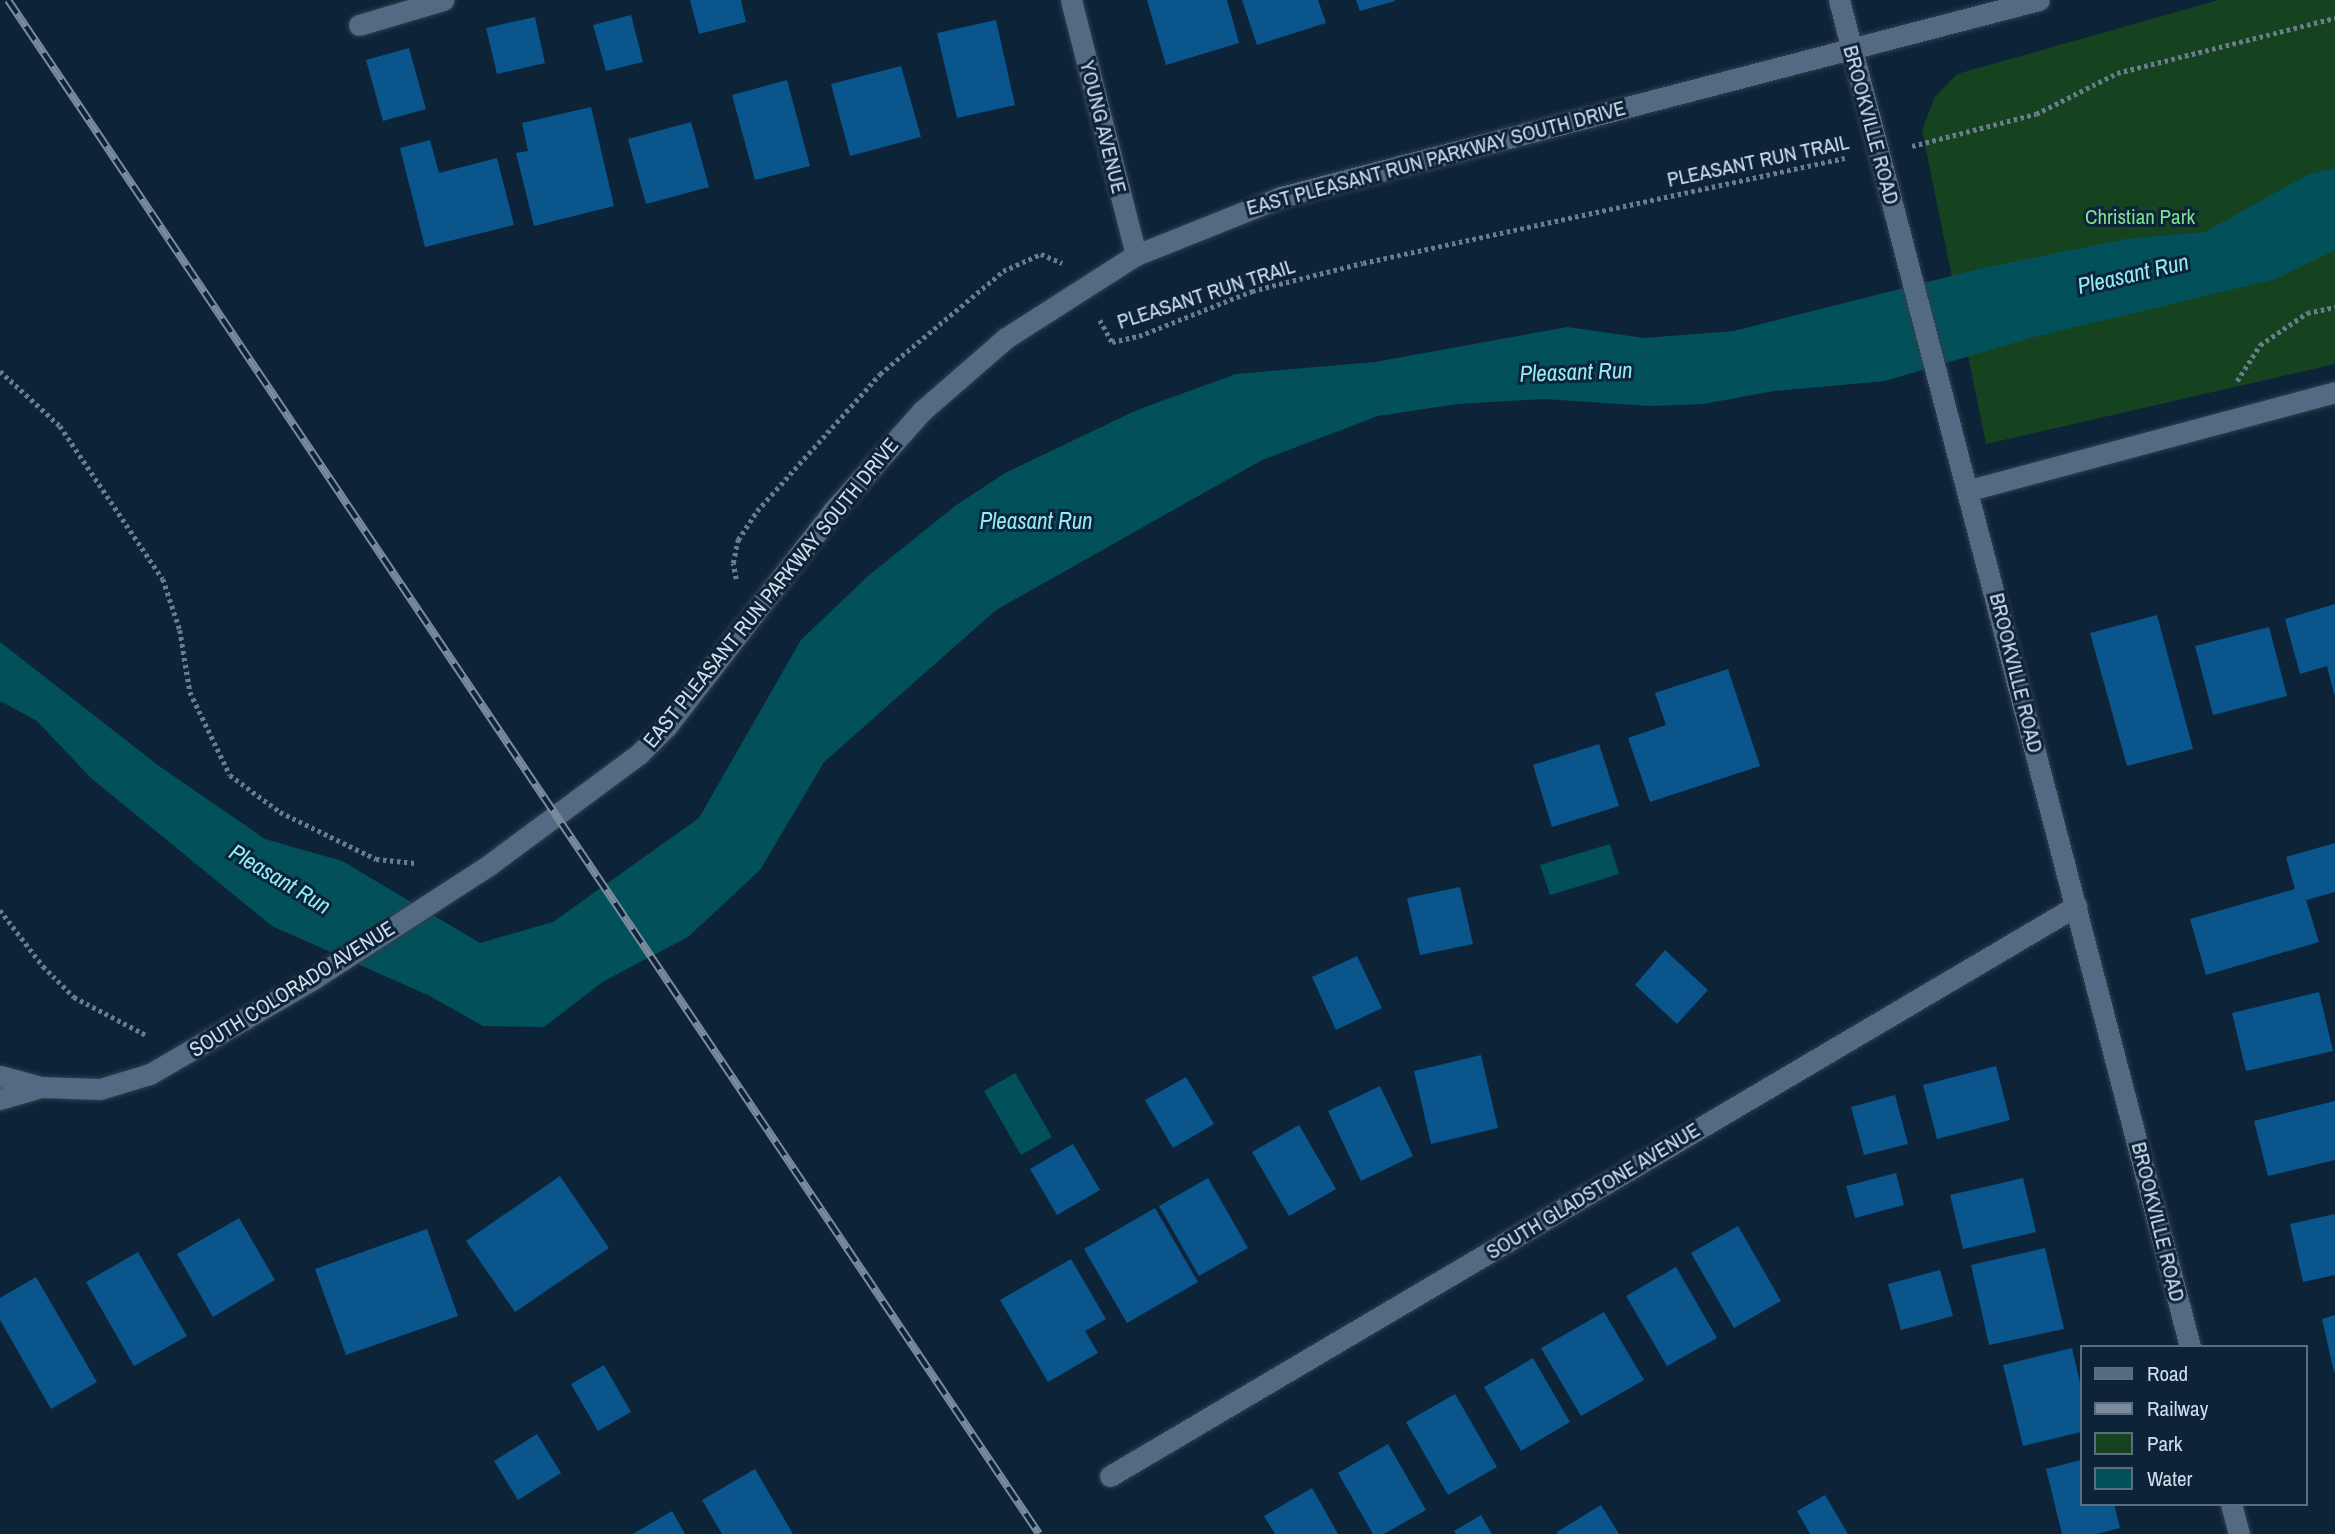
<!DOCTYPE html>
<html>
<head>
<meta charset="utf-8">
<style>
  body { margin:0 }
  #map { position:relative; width:2335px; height:1534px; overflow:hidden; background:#0d2438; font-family:"Archivo Narrow",sans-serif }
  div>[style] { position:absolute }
  .green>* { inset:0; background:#15431f }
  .water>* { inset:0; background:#02515a }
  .building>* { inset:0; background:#09558c }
  .path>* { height:4.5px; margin-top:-2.25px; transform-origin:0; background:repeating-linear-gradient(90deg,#6a7d8e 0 3.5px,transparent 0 7px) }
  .roads { filter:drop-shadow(0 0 2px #323e4f) drop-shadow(0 0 2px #323e4f) }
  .service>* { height:21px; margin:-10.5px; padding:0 10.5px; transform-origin:10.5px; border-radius:10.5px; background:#526a82 }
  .minor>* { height:21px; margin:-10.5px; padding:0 10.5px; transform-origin:10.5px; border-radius:10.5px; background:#526a82 }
  .tertiary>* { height:21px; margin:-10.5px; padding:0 10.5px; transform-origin:10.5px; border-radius:10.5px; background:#526a82 }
  .rail>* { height:8px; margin-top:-4px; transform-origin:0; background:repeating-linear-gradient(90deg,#0d2438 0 16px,#7a8c9c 0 32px); box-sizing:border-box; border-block:2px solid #7a8c9c }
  span { translate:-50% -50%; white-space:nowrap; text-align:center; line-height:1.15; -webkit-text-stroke:6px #0d2438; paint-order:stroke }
  .street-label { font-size:21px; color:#d0deec }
  .park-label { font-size:21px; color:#81df90 }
  .water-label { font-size:23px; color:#94ebf8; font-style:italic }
  .legend { position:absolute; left:2080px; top:1345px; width:228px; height:161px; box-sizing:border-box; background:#0d2438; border:2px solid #5b6e80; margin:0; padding:9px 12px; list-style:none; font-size:21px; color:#d0deec }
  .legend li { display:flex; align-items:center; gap:14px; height:35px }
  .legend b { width:35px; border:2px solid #5b6e80 }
</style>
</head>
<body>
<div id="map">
  <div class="green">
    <i style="clip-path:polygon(2219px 0,2335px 0,2335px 364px,1986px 444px,1922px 130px,1935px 97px,1957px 74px)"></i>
  </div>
  <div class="water">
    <i style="clip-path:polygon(2335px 168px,2335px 250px,2276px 279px,2034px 337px,1885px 381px,1774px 391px,1703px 404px,1650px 406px,1545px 399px,1457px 404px,1378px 416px,1262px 460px,996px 610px,824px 762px,760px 870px,688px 937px,604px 981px,544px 1027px,483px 1026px,430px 996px,272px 926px,91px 778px,37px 721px,0 701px,0 642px,159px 766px,265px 839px,342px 861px,480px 943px,553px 922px,699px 818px,801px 640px,868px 576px,955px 506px,1005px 473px,1137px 410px,1236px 374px,1375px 362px,1567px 327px,1644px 338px,1734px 331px,1983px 268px,2126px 239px,2205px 232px,2307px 175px)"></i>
    <i style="clip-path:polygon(1610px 844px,1619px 874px,1550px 895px,1540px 865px)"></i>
    <i style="clip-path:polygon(1015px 1073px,1052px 1137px,1021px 1155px,984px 1091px)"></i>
  </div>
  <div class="building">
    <i style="clip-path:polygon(690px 0,741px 0,746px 22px,699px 34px)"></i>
    <i style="clip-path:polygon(1147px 0,1227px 0,1239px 43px,1166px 65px)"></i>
    <i style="clip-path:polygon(1242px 0,1318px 0,1326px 23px,1257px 45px)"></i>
    <i style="clip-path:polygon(1356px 0,1395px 0,1395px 1px,1360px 11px)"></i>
    <i style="clip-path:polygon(631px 15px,643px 62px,606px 71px,593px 25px)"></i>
    <i style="clip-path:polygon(535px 17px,545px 63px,497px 74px,486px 28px)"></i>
    <i style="clip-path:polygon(996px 20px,1015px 105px,957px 118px,937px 33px)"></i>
    <i style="clip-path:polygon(409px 48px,426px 109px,383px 121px,366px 60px)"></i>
    <i style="clip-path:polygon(901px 66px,921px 137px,850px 156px,831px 84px)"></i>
    <i style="clip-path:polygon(787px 80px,810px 166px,755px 180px,732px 95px)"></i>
    <i style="clip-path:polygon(591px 107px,614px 206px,534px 226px,516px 153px,528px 151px,522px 123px)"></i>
    <i style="clip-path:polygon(691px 122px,709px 187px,646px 204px,628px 139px)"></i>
    <i style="clip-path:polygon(430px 140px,439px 173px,497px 158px,514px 225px,425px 247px,400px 148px)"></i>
    <i style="clip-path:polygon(2335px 604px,2335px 694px,2334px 694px,2327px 666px,2300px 674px,2285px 619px)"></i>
    <i style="clip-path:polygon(2157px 615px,2193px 749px,2127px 766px,2090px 633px)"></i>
    <i style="clip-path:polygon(2269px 627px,2287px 696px,2213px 715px,2195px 646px)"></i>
    <i style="clip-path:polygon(1728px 669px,1760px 766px,1650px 802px,1628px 738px,1666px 725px,1655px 693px)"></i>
    <i style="clip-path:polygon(1599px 744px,1619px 806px,1552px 827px,1533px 765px)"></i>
    <i style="clip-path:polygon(2335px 843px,2335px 892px,2306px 900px,2319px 942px,2206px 975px,2190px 919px,2295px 889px,2286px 857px)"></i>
    <i style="clip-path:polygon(1460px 887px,1473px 944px,1420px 955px,1407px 898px)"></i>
    <i style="clip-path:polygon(1665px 950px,1708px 990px,1677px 1024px,1635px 985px)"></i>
    <i style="clip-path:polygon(1357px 956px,1382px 1008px,1336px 1030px,1312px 977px)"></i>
    <i style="clip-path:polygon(2319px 992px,2333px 1051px,2246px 1071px,2232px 1013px)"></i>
    <i style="clip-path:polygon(1481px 1055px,1498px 1128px,1431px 1144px,1414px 1071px)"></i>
    <i style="clip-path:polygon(1996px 1066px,2010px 1120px,1937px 1139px,1923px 1085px)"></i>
    <i style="clip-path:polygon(1186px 1077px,1214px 1124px,1173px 1148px,1145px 1100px)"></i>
    <i style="clip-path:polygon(1380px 1086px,1413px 1156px,1361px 1181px,1328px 1111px)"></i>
    <i style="clip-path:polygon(1895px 1095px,1908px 1144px,1864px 1155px,1851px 1107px)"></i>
    <i style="clip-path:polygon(2335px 1101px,2335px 1160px,2268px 1176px,2254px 1121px)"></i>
    <i style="clip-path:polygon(1299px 1125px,1336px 1189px,1289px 1216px,1252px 1152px)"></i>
    <i style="clip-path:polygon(1073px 1144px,1100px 1190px,1057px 1215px,1030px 1169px)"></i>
    <i style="clip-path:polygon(1896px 1173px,1904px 1205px,1855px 1218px,1846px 1186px)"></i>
    <i style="clip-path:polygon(560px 1176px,609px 1248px,515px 1312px,466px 1241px)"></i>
    <i style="clip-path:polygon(1208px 1178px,1248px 1248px,1199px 1276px,1159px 1206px)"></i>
    <i style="clip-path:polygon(2023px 1178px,2036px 1232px,1963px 1249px,1950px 1195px)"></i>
    <i style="clip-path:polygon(1155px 1208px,1198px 1282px,1127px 1323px,1084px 1249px)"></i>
    <i style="clip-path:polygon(2335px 1214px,2335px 1275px,2303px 1282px,2290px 1224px)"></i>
    <i style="clip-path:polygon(239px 1218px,275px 1280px,213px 1317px,177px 1254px)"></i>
    <i style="clip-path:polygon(1738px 1226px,1781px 1301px,1734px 1328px,1691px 1253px)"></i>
    <i style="clip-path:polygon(427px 1229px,458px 1316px,346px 1355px,315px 1269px)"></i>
    <i style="clip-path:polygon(2045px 1248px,2064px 1329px,1989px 1345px,1971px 1265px)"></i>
    <i style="clip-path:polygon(138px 1252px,187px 1336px,134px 1366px,86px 1282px)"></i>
    <i style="clip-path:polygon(1071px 1259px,1106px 1319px,1085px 1331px,1098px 1353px,1048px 1382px,1000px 1300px)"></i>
    <i style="clip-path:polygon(1676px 1267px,1717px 1338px,1667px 1366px,1626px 1296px)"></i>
    <i style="clip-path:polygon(1940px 1270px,1953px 1316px,1901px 1330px,1888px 1284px)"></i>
    <i style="clip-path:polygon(36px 1277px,97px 1382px,51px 1409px,0 1320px,0 1298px)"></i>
    <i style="clip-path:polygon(1604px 1312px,1644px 1380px,1581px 1416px,1541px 1348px)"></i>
    <i style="clip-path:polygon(2335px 1315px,2335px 1372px,2334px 1372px,2322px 1319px)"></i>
    <i style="clip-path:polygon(2072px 1348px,2081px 1387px,2081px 1432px,2023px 1446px,2003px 1365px)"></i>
    <i style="clip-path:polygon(1533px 1358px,1570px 1422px,1521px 1451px,1484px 1387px)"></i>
    <i style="clip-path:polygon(604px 1365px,631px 1412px,598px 1431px,571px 1384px)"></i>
    <i style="clip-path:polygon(1455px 1394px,1497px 1467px,1448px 1495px,1406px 1422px)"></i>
    <i style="clip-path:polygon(537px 1434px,561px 1473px,518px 1500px,494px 1461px)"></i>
    <i style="clip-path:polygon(1388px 1444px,1426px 1510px,1384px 1534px,1373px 1534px,1338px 1473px)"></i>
    <i style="clip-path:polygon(2081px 1460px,2081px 1504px,2114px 1504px,2120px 1528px,2097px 1534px,2062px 1534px,2046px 1469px)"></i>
    <i style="clip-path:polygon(755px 1469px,793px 1534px,722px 1534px,702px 1500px)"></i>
    <i style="clip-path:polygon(1312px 1488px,1338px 1534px,1275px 1534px,1264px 1516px)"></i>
    <i style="clip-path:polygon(1825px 1495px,1848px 1534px,1810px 1534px,1797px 1511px)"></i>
    <i style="clip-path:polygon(1601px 1505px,1619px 1534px,1558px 1534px,1557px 1532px)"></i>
    <i style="clip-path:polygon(672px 1511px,685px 1534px,633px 1534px)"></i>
    <i style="clip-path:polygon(1481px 1515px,1492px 1534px,1456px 1534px,1454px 1531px)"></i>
  </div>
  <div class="path">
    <i style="left:1912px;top:146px;width:128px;rotate:-14.5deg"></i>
    <i style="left:2036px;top:114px;width:91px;rotate:-26.8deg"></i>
    <i style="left:2117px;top:73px;width:225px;rotate:-14.2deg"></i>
    <i style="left:1100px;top:320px;width:25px;rotate:61deg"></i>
    <i style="left:1112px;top:342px;width:28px;rotate:-13deg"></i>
    <i style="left:1139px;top:336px;width:122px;rotate:-21.7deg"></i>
    <i style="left:1252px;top:291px;width:114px;rotate:-14.2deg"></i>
    <i style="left:1363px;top:263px;width:493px;rotate:-12.3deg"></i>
    <i style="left:0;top:371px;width:81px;rotate:42.5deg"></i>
    <i style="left:60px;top:426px;width:184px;rotate:56.1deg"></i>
    <i style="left:163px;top:579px;width:54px;rotate:71.6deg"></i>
    <i style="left:180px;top:630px;width:63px;rotate:80.8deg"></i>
    <i style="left:190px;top:692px;width:92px;rotate:64.3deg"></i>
    <i style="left:230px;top:775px;width:62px;rotate:36.5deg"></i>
    <i style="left:280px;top:812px;width:107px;rotate:26.1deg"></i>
    <i style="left:376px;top:859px;width:39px;rotate:6deg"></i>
    <i style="left:2237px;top:381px;width:43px;rotate:-57.4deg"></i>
    <i style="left:2260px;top:345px;width:57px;rotate:-34.2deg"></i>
    <i style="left:2307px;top:313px;width:29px;rotate:-12deg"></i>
    <i style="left:736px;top:579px;width:16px;rotate:-101deg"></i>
    <i style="left:733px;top:563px;width:24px;rotate:-78deg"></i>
    <i style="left:738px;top:540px;width:35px;rotate:-57deg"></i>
    <i style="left:757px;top:511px;width:184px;rotate:-48.1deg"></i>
    <i style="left:880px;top:374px;width:160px;rotate:-39.9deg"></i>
    <i style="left:1003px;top:271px;width:42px;rotate:-24.1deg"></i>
    <i style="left:1041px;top:254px;width:23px;rotate:23deg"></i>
    <i style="left:0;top:910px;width:71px;rotate:52.5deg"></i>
    <i style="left:43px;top:966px;width:44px;rotate:45deg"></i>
    <i style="left:74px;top:997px;width:81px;rotate:27.8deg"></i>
  </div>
  <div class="roads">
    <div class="service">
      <i style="left:359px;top:25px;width:88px;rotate:-16.6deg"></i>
    </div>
    <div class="minor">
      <i style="left:1071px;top:0;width:263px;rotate:75.7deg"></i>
      <i style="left:1970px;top:490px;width:378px;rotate:-15deg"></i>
      <i style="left:0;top:1099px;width:43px;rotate:-16.3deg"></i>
      <i style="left:1110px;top:1476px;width:1122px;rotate:-30.54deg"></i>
    </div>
    <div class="tertiary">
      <i style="left:1839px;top:0;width:1392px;rotate:75.39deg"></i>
      <i style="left:0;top:1076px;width:42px;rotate:15deg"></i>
      <i style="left:41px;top:1087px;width:59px;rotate:1.9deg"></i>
      <i style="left:100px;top:1089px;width:52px;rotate:-16.7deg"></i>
      <i style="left:150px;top:1074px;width:189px;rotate:-30.2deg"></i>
      <i style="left:313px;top:979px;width:210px;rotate:-32.9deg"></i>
      <i style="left:489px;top:865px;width:187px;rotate:-36.5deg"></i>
      <i style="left:639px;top:754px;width:40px;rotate:-45deg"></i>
      <i style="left:667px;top:726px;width:272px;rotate:-52.3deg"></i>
      <i style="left:833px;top:511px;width:134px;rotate:-48.3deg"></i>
      <i style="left:922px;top:411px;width:111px;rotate:-41deg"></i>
      <i style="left:1006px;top:338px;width:154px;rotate:-32.6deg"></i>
      <i style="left:1136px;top:255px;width:156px;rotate:-21.8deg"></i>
      <i style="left:1281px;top:197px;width:783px;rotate:-14.57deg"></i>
      <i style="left:2231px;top:1504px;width:31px;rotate:75deg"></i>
    </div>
  </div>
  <div class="rail">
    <i style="left:8px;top:0;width:1848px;rotate:56.09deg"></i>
  </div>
  <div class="street-label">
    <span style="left:1871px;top:125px;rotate:75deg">BROOKVILLE ROAD</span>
    <span style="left:1103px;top:127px;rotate:76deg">YOUNG AVENUE</span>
    <span style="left:1436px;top:158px;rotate:-15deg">EAST PLEASANT RUN PARKWAY SOUTH DRIVE</span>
    <span style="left:1758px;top:161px;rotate:-12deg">PLEASANT RUN TRAIL</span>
    <span style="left:1206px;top:294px;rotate:-18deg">PLEASANT RUN TRAIL</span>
    <span style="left:771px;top:593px;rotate:-51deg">EAST PLEASANT RUN PARKWAY SOUTH DRIVE</span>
    <span style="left:2016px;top:673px;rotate:76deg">BROOKVILLE ROAD</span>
    <span style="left:292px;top:989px;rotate:-32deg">SOUTH COLORADO AVENUE</span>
    <span style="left:1593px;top:1191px;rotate:-31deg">SOUTH GLADSTONE AVENUE</span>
    <span style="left:2158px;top:1222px;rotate:76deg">BROOKVILLE ROAD</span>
  </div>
  <div class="park-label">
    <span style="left:2140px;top:217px">Christian Park</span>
  </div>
  <div class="water-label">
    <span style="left:2133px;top:274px;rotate:-13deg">Pleasant Run</span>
    <span style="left:1576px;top:372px;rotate:-2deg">Pleasant Run</span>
    <span style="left:1036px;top:521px">Pleasant Run</span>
    <span style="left:280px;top:879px;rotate:31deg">Pleasant Run</span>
  </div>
  <ul class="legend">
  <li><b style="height:9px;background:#526a82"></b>Road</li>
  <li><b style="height:9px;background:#7a8c9c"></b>Railway</li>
  <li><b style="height:19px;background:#15431f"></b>Park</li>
  <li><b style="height:19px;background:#02515a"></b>Water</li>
  </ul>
</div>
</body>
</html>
